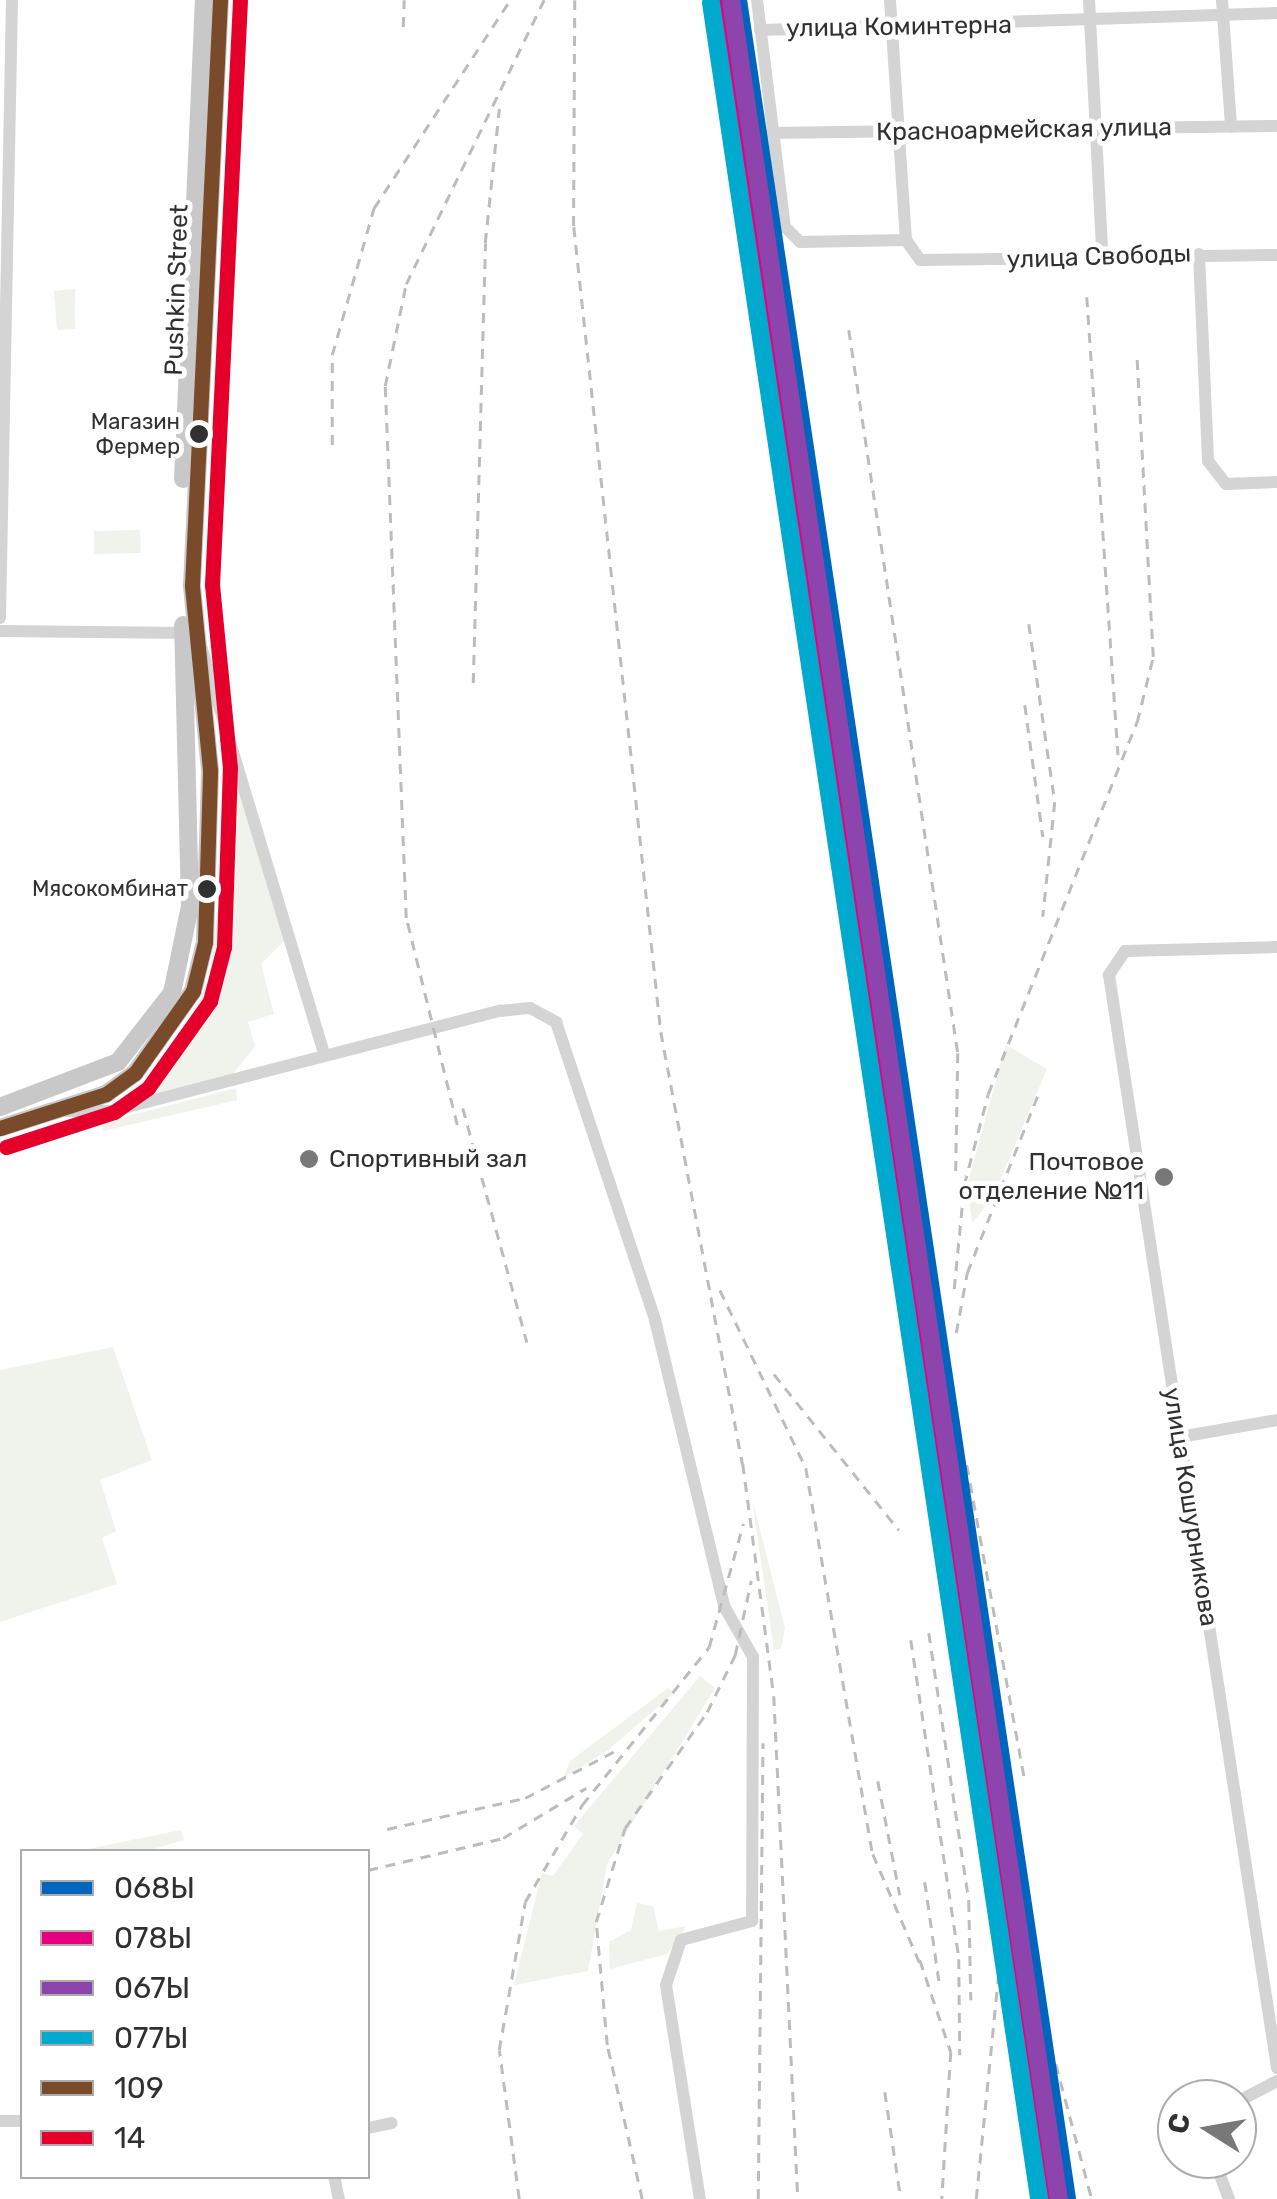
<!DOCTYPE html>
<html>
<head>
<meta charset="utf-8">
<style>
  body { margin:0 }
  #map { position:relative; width:1277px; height:2199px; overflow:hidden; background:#fff; font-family:Rubik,sans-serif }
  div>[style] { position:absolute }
  .green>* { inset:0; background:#f0f2ec }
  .minor>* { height:12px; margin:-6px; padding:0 6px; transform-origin:6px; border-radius:6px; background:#d4d4d4 }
  .major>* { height:18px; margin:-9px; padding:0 9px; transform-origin:9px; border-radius:9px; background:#c8c8c8 }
  .rail>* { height:2.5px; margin-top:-1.25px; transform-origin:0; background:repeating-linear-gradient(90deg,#bcbcbc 0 10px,transparent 0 18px) }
  .bus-1>* { height:15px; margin:-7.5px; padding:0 7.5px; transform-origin:7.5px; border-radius:7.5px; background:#7a4b2a }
  .bus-2>* { height:15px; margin:-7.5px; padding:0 7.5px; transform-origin:7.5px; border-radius:7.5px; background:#e4002b }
  .rail-1>* { height:18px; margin:-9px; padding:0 9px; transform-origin:9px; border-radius:9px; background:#0065bd }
  .rail-2>* { height:18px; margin:-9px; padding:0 9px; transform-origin:9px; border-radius:9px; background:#e5007d }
  .rail-3>* { height:18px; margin:-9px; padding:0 9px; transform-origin:9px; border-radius:9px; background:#8e44ad }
  .rail-4>* { height:18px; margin:-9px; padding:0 9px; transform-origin:9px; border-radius:9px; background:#00a9ce }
  .dots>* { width:28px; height:28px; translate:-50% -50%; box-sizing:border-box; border:5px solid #fff; border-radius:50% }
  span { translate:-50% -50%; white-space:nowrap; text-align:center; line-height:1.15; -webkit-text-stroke:10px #fff; paint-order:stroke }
  .bus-label { font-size:22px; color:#303030 }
  .right { translate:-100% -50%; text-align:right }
  .street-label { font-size:25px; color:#303030 }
  .poi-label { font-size:25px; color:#303030 }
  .left { translate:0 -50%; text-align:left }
  .legend { position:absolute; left:20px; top:1849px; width:350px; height:330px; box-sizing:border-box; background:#fff; border:2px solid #acacac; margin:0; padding:12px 18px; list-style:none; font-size:30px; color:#303030 }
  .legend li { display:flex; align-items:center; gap:20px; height:50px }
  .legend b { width:50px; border:2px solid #acacac }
  .north { position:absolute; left:1157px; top:2079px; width:100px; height:100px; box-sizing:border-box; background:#fff; border:2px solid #acacac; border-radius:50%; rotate:281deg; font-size:28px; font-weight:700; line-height:40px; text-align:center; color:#303030 }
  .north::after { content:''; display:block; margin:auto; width:35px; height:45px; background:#787878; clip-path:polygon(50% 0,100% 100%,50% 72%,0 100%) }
</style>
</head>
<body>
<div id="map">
  <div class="green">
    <i style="clip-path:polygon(75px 289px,75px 329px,57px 330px,54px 291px)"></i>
    <i style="clip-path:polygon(140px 530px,141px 553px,94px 554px,94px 531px)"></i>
    <i style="clip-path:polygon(223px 737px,287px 938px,261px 964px,274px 1014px,248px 1022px,255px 1046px,233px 1074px,130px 1102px,170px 1058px,209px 979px,229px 823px,237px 820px)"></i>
    <i style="clip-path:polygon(1006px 1045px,1047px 1069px,992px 1199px,972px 1223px,967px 1185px)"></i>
    <i style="clip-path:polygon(236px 1088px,237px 1100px,103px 1131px,101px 1123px)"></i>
    <i style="clip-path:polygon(113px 1347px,152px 1460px,100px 1480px,116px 1531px,102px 1538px,117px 1584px,0 1622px,0 1370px)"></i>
    <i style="clip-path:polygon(752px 1499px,785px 1628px,781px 1649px,774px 1650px)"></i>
    <i style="clip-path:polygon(700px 1676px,715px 1688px,607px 1864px,588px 1971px,514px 1985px,542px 1873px,553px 1876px,583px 1834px,574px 1826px)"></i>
    <i style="clip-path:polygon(668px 1688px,674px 1693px,607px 1751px,563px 1778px,570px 1761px)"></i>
    <i style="clip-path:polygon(181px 1830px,184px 1840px,146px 1851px,78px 1851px)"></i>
    <i style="clip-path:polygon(637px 1903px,653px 1906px,659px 1931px,687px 1926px,667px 1954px,610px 1969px,609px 1942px,631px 1930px)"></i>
  </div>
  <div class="minor">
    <i style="left:757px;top:0;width:229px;rotate:83deg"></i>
    <i style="left:785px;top:227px;width:21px;rotate:45deg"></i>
    <i style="left:800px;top:242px;width:106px;rotate:-1.1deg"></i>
    <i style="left:890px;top:0;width:241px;rotate:86.2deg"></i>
    <i style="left:906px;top:240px;width:24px;rotate:55deg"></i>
    <i style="left:920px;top:260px;width:357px;rotate:-0.8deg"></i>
    <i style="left:1089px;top:0;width:252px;rotate:87deg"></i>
    <i style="left:1222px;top:0;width:127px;rotate:85.9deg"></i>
    <i style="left:760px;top:30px;width:517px;rotate:-1.88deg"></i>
    <i style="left:771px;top:133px;width:506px;rotate:-0.79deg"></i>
    <i style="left:1199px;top:254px;width:207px;rotate:87.5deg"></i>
    <i style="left:1208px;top:461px;width:29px;rotate:52deg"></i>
    <i style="left:1226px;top:484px;width:51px;rotate:-2.2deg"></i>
    <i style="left:0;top:618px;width:618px;rotate:-88.89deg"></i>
    <i style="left:0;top:631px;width:187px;rotate:0.6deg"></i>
    <i style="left:201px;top:646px;width:428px;rotate:73.2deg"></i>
    <i style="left:1277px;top:947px;width:152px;rotate:178.5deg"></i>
    <i style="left:1125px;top:951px;width:29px;rotate:124deg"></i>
    <i style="left:1109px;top:975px;width:1106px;rotate:81.26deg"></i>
    <i style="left:65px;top:1111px;width:47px"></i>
    <i style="left:112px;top:1111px;width:401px;rotate:-14.5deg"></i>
    <i style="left:500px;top:1011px;width:30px;rotate:-6deg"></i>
    <i style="left:530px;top:1008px;width:30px;rotate:28deg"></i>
    <i style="left:556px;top:1022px;width:314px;rotate:71.6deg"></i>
    <i style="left:655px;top:1320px;width:294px;rotate:76.4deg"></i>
    <i style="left:724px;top:1606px;width:59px;rotate:60.4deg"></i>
    <i style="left:753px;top:1657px;width:264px;rotate:90.2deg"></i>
    <i style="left:752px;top:1921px;width:73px;rotate:165deg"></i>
    <i style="left:681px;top:1940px;width:47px;rotate:108.4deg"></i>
    <i style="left:666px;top:1985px;width:217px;rotate:81deg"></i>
    <i style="left:1180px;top:1437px;width:98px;rotate:-9.9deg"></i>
    <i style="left:1237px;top:2102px;width:45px;rotate:-27.7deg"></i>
    <i style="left:0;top:2121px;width:22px"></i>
    <i style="left:368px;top:2128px;width:24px;rotate:-12deg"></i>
    <i style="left:1214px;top:2159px;width:43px;rotate:69.4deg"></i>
    <i style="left:334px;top:2176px;width:24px;rotate:78deg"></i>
  </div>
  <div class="major">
    <i style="left:183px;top:479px;width:479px;rotate:-87.5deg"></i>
    <i style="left:0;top:1107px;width:126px;rotate:-20.9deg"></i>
    <i style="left:118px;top:1062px;width:88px;rotate:-52deg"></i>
    <i style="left:172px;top:993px;width:89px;rotate:-78.3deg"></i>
    <i style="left:190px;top:906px;width:281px;rotate:-91.4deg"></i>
    <i style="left:0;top:1128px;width:111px;rotate:-17.8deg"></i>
    <i style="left:106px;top:1094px;width:36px;rotate:-36deg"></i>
    <i style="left:135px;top:1073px;width:100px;rotate:-54.7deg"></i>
    <i style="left:193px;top:991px;width:50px;rotate:-76.2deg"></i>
    <i style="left:205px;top:942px;width:172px;rotate:-88.3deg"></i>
    <i style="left:210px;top:770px;width:186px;rotate:-95.6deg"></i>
    <i style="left:192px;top:585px;width:586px;rotate:-87.26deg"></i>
  </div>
  <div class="rail">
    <i style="left:575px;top:0;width:227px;rotate:90.3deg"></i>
    <i style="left:574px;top:227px;width:810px;rotate:83.83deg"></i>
    <i style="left:661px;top:1032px;width:440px;rotate:79.3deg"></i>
    <i style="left:743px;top:1464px;width:234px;rotate:82.4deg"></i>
    <i style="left:774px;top:1696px;width:504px;rotate:87.27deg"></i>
    <i style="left:403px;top:27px;width:27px;rotate:-88deg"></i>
    <i style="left:1087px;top:297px;width:459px;rotate:86.1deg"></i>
    <i style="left:849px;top:330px;width:731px;rotate:81.43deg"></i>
    <i style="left:958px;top:1053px;width:120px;rotate:91deg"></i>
    <i style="left:332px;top:445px;width:90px;rotate:-90deg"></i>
    <i style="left:332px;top:355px;width:153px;rotate:-74.1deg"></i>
    <i style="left:374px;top:208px;width:249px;rotate:-56.8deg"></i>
    <i style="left:1029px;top:624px;width:180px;rotate:81.7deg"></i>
    <i style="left:1055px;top:802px;width:115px;rotate:96deg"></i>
    <i style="left:473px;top:683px;width:440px;rotate:-88.4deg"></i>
    <i style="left:485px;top:243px;width:135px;rotate:-84deg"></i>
    <i style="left:1025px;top:705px;width:133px;rotate:82.2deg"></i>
    <i style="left:463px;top:1108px;width:243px;rotate:74.7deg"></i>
    <i style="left:457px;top:1125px;width:213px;rotate:-103.8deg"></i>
    <i style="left:406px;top:918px;width:532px;rotate:-92.26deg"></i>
    <i style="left:385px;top:386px;width:104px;rotate:-78.4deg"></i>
    <i style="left:406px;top:284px;width:316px;rotate:-64.1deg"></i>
    <i style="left:954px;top:1289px;width:104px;rotate:-84.5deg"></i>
    <i style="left:964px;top:1185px;width:94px;rotate:-75.2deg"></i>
    <i style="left:988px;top:1094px;width:401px;rotate:-68.2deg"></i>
    <i style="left:1137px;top:722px;width:67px;rotate:-76.2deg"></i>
    <i style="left:1153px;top:657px;width:300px;rotate:-93.1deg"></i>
    <i style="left:720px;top:1290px;width:198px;rotate:64.2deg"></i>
    <i style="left:806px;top:1468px;width:392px;rotate:80.2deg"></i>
    <i style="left:873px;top:1854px;width:126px;rotate:66.7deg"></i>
    <i style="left:956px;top:1333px;width:61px;rotate:-79.6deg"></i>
    <i style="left:967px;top:1273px;width:192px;rotate:-68.3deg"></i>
    <i style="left:774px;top:1374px;width:200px;rotate:51.3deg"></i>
    <i style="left:967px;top:1465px;width:320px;rotate:79.6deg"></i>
    <i style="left:929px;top:1633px;width:272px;rotate:81.5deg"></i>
    <i style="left:969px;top:1902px;width:98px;rotate:88.8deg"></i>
    <i style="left:911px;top:1640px;width:323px;rotate:81.4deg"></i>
    <i style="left:959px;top:1959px;width:96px;rotate:89.4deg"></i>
    <i style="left:878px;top:1781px;width:116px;rotate:79.1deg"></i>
    <i style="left:387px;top:1829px;width:141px;rotate:-12.7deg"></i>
    <i style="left:525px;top:1798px;width:104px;rotate:-27.6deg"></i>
    <i style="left:368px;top:1870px;width:139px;rotate:-13.3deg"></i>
    <i style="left:503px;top:1838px;width:97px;rotate:-31.1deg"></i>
    <i style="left:925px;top:1882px;width:107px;rotate:81.9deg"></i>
    <i style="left:920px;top:1960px;width:97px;rotate:71.4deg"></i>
    <i style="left:951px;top:2052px;width:147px;rotate:93.5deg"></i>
    <i style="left:1056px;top:2064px;width:140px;rotate:75.1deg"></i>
    <i style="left:885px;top:2092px;width:108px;rotate:81.5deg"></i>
    <i style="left:519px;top:2199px;width:150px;rotate:-97.6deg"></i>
    <i style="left:499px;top:2050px;width:150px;rotate:-80deg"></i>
    <i style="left:525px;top:1902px;width:113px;rotate:-59.6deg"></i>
    <i style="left:582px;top:1805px;width:203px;rotate:-51.2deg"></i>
    <i style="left:709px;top:1647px;width:128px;rotate:-74.5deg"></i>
    <i style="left:642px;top:2199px;width:158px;rotate:-102.8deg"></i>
    <i style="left:607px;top:2045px;width:123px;rotate:-95.1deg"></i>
    <i style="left:596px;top:1922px;width:98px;rotate:-72.9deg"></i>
    <i style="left:625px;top:1828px;width:142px;rotate:-54.7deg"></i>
    <i style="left:707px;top:1712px;width:64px;rotate:-63.8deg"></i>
    <i style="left:735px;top:1655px;width:76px;rotate:-77.8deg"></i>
    <i style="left:758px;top:2199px;width:456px;rotate:-89.4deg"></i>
    <i style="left:976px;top:2199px;width:233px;rotate:-84.3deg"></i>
    <i style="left:999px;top:1967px;width:161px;rotate:-92.5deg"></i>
  </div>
  <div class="bus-1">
    <i style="left:0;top:1128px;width:111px;rotate:-17.8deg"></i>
    <i style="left:106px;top:1094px;width:36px;rotate:-36deg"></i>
    <i style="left:135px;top:1073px;width:100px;rotate:-54.7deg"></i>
    <i style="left:193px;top:991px;width:50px;rotate:-76.2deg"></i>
    <i style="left:205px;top:942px;width:172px;rotate:-88.3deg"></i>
    <i style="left:210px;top:770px;width:186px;rotate:-95.6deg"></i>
    <i style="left:192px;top:585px;width:586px;rotate:-87.26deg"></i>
  </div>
  <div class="bus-2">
    <i style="left:6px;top:1147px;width:114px;rotate:-18deg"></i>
    <i style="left:114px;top:1112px;width:42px;rotate:-35.2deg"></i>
    <i style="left:148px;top:1088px;width:107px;rotate:-54.5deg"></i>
    <i style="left:210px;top:1001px;width:56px;rotate:-75.5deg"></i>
    <i style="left:224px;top:947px;width:179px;rotate:-88.1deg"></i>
    <i style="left:230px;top:768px;width:184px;rotate:-95.6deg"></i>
    <i style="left:212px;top:585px;width:585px;rotate:-87.26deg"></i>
  </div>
  <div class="rail-1">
    <i style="left:738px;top:0;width:2223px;rotate:81.49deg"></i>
  </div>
  <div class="rail-2">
    <i style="left:718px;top:3px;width:2221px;rotate:81.48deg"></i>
  </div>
  <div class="rail-3">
    <i style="left:731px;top:0;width:2223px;rotate:81.52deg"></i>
  </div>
  <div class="rail-4">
    <i style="left:711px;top:3px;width:2220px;rotate:81.5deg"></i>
  </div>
  <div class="dots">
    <i style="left:199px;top:434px;background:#303030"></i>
    <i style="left:207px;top:889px;background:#303030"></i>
    <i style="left:309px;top:1159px;background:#787878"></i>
    <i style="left:1164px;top:1177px;background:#787878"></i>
  </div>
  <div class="bus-label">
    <span class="right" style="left:180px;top:434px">Магазин<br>Фермер</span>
    <span class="right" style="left:188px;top:889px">Мясокомбинат</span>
  </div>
  <div class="street-label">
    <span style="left:899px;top:27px;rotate:-1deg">улица Коминтерна</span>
    <span style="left:1024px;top:130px;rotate:-1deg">Красноармейская улица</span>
    <span style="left:1099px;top:257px;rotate:-2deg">улица Свободы</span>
    <span style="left:177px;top:290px;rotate:-88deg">Pushkin Street</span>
    <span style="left:1190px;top:1507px;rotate:81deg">улица Кошурникова</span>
  </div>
  <div class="poi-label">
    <span class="left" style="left:329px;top:1159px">Спортивный зал</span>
    <span class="right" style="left:1144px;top:1177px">Почтовое<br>отделение №11</span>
  </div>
  <ul class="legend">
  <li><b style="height:12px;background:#0065bd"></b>068Ы</li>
  <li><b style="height:12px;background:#e5007d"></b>078Ы</li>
  <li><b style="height:12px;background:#8e44ad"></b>067Ы</li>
  <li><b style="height:12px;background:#00a9ce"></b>077Ы</li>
  <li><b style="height:12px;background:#7a4b2a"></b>109</li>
  <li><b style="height:12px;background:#e4002b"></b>14</li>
  </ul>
  <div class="north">С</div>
</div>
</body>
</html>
